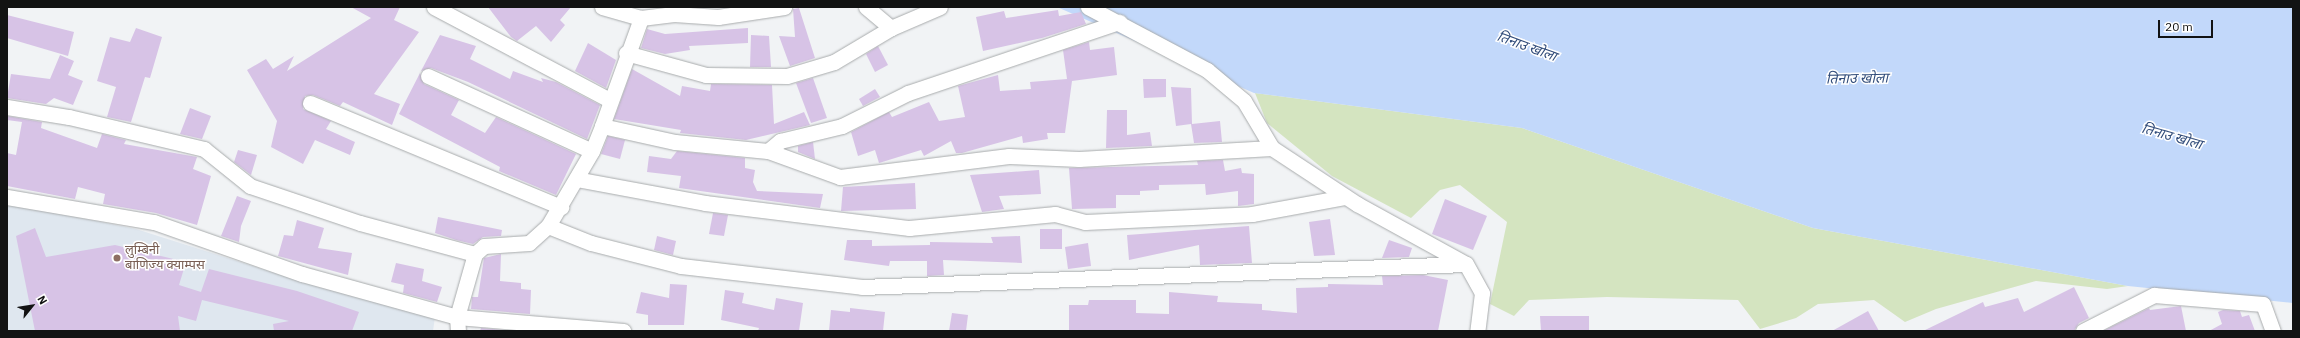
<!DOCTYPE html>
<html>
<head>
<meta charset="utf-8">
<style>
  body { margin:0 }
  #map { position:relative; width:2300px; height:338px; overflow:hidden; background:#f1f3f5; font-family:"IBM Plex Sans","Noto Sans Devanagari",sans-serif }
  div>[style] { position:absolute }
  .built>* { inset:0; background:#dfe7ef }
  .green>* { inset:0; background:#d4e4c0 }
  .water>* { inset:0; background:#c2d8fa }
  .building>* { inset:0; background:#d7c3e6 }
  .roads { filter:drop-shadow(0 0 1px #a8abac) drop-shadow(0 0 1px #a8abac) }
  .street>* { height:15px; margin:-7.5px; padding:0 7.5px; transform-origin:7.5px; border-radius:7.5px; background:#fff }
  .dots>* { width:11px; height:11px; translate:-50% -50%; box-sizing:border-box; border:2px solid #fff; border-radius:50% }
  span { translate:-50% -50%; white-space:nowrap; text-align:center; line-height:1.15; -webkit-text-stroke:3px #fff; paint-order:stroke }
  .education-label { font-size:13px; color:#785e54 }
  .left { translate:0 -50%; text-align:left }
  .water-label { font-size:14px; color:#314c7a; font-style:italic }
  .frame { position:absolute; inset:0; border:8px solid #121313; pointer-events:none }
  .north { position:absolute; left:12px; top:286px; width:40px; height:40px; -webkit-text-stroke:3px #fff; paint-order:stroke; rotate:60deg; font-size:11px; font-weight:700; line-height:16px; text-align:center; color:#121313 }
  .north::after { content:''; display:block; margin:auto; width:14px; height:18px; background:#121313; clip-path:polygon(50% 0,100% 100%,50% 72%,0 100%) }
  .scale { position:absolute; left:2158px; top:20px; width:55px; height:18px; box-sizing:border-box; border:2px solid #121313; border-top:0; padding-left:5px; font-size:12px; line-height:14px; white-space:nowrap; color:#121313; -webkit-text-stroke:3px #fff; paint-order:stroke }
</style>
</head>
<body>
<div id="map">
  <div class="built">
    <i style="clip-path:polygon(7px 203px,136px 229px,319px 287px,435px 317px,433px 331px,7px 331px)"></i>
  </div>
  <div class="green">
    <i style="clip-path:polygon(1255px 93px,1522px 128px,1813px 228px,2128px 286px,2107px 289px,2036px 281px,1936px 309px,1905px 322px,1874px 300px,1818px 304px,1796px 318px,1760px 329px,1738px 300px,1607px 297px,1529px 300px,1514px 316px,1490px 304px,1507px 222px,1460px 185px,1440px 190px,1411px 218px,1332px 176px,1267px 123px)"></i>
  </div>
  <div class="water">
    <i style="clip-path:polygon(1057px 7px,2293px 7px,2293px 303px,2128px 286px,1813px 228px,1522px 128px,1254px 93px)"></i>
  </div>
  <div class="building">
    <i style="clip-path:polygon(351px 7px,400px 7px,394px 20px,419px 32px,374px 94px,400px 104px,392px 125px,343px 102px,340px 106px,313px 95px,305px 96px,303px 109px,331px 121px,326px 129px,355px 142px,350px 155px,315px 140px,303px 164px,271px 147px,277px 121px,247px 70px,266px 59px,273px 69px,294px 56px,287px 71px,371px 18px)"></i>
    <i style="clip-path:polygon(488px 7px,571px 7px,560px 20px,565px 25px,551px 42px,536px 26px,517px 41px,511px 37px)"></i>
    <i style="clip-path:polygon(799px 8px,815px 58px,790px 66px,779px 36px,795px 37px,793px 9px)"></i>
    <i style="clip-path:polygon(1058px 10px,1059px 16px,1081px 12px,1086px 24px,1042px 38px,983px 51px,976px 17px,1004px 11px,1006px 18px)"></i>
    <i style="clip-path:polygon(7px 15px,74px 32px,68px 56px,7px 38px)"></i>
    <i style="clip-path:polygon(136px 28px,162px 37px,150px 78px,145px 77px,131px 122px,107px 117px,116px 87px,97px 81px,110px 37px,130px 42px)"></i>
    <i style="clip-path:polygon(748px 28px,748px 43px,689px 46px,690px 50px,665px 54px,641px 48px,647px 29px,665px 34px)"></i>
    <i style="clip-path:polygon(440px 35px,476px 46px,470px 59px,510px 79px,513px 71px,543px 82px,541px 78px,556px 82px,600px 105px,587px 139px,468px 82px,431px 68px,421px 71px)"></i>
    <i style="clip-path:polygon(751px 35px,769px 36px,771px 67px,750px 67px)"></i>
    <i style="clip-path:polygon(1089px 42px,1090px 50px,1114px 47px,1117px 75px,1072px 81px,1065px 133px,1047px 133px,1048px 139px,1023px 143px,1022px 136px,962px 153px,956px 153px,951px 141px,924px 156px,921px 150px,879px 163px,875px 150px,858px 156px,851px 132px,889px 112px,892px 117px,929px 102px,939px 121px,965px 117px,958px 86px,998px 75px,1000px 91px,1031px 89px,1030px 82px,1067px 79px,1063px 50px)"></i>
    <i style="clip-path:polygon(588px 43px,616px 60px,606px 88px,575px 71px)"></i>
    <i style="clip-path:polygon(878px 46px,888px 65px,875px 72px,866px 54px)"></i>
    <i style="clip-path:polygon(60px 55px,74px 61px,68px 75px,83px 81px,73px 105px,54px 98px,46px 104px,7px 98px,11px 74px,50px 79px)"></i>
    <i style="clip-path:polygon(632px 69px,680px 96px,682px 86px,710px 91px,711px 84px,772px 85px,774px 124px,804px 112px,810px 125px,746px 140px,680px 133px,681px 130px,614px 119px)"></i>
    <i style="clip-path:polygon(420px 73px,424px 84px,459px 100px,451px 115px,485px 133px,496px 117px,576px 154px,556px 195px,499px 171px,500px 167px,399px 114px)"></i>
    <i style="clip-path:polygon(813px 78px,827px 118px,811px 123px,796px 83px)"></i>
    <i style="clip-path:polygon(1143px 79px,1166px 79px,1166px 97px,1144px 98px)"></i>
    <i style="clip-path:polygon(1171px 87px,1191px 88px,1192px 124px,1220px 121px,1222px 142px,1194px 143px,1191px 124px,1176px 126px)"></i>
    <i style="clip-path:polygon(875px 89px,880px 97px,863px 106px,859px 99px)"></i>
    <i style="clip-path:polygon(190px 108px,211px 116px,202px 139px,180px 134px)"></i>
    <i style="clip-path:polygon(1107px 110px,1127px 110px,1127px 135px,1150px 132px,1152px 146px,1106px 148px)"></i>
    <i style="clip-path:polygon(7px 116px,42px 122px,41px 128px,97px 148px,102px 134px,126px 140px,124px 144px,197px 157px,193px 169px,211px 176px,197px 225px,156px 213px,103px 204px,105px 194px,78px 187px,75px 199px,7px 186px,7px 153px,16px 155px,22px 122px,7px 120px)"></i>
    <i style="clip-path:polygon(608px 136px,625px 140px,620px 159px,601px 154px)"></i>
    <i style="clip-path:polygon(813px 142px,815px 159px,798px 152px,798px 146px)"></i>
    <i style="clip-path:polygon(238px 150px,257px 155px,251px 175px,234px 162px)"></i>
    <i style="clip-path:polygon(677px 151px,745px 158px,745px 168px,755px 170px,753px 182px,757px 191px,823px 194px,820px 208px,679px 188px,681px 176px,647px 172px,649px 156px,671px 159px)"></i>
    <i style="clip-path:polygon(1223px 160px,1225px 171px,1241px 168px,1242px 173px,1254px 174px,1254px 204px,1238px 206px,1238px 191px,1206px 195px,1205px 184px,1159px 185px,1159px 190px,1140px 191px,1140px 195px,1116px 195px,1116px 208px,1072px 209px,1069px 168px,1198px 165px,1197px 161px)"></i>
    <i style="clip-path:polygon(1039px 170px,1041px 194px,999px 196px,1004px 209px,982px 212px,970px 175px)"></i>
    <i style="clip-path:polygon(915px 183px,916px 209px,841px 211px,843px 187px)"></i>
    <i style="clip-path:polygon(237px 196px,251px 201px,241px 226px,239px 242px,221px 236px)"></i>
    <i style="clip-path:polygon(1445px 199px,1487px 216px,1473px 250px,1432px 234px)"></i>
    <i style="clip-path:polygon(713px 213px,728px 215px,724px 236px,709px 234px)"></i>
    <i style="clip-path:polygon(438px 217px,502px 230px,501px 236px,483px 237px,473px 244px,456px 240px,435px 233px)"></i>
    <i style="clip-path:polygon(1330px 219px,1335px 255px,1314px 256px,1309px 222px)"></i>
    <i style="clip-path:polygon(297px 220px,324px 228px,318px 248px,352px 253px,348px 275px,278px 256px,284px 235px,293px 236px)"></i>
    <i style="clip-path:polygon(1249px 226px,1252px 263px,1200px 265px,1199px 245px,1129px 260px,1127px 235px)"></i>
    <i style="clip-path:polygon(35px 228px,46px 257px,115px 245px,186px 262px,179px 285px,201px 292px,209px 269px,297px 291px,359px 312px,352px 331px,274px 331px,273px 324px,289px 321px,202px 300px,196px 321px,178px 316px,180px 331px,35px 331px,16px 236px)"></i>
    <i style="clip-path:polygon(1040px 229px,1062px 229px,1062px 249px,1040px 249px)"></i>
    <i style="clip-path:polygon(657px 236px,676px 241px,673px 255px,654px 250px)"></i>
    <i style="clip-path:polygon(1020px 236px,1022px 263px,943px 260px,944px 275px,927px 276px,927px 261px,890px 261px,889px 266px,844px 260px,847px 240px,872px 240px,872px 246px,930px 245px,930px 242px,993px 243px,991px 237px)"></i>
    <i style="clip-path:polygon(1389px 240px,1412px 248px,1409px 257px,1382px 258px)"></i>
    <i style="clip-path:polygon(1088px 243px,1091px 266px,1068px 269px,1065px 247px)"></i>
    <i style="clip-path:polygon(501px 254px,500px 281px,521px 283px,521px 289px,531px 290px,530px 314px,471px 309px,472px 297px,478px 297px,484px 258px)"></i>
    <i style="clip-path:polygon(396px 263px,424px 269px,422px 281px,442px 287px,437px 302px,403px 293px,404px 285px,391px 282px)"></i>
    <i style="clip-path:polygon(1423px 275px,1448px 280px,1438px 331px,1069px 331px,1069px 305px,1088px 305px,1089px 300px,1136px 300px,1136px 313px,1169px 314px,1169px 292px,1218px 296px,1217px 302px,1262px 304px,1262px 310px,1297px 313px,1296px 288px,1328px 287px,1328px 284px,1383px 285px,1382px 276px)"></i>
    <i style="clip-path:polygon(670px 284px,687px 285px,684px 325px,648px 325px,648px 315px,636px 313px,641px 292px,669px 298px)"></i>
    <i style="clip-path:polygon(2074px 287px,2089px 318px,2079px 323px,2074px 331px,1923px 331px,1983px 302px,1985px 307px,2018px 298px,2024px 312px)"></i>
    <i style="clip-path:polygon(725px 290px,744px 293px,742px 303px,774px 310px,776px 298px,803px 303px,799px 331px,758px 331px,759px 328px,721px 320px)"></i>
    <i style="clip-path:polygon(2181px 306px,2186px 331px,2103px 331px,2149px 308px,2150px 310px)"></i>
    <i style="clip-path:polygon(850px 308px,885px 312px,883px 331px,829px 331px,831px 310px,850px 312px)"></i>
    <i style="clip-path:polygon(2223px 310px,2240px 311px,2242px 317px,2249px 315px,2255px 331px,2209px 331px,2222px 324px,2218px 312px)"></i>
    <i style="clip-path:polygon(1868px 311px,1879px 331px,1832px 331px)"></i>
    <i style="clip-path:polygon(952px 313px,968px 315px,966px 331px,949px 331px)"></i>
    <i style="clip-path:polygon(1540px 316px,1589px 316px,1589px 331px,1541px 331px)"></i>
    <i style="clip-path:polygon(481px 328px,516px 331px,480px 331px)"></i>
  </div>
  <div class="roads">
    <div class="street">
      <i style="left:434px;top:7px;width:199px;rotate:27.9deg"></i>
      <i style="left:602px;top:7px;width:41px;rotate:15.8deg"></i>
      <i style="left:866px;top:7px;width:33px;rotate:40deg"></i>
      <i style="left:1088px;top:7px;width:135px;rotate:27.9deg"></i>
      <i style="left:1207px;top:70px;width:48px;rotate:40deg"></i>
      <i style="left:1244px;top:101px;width:55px;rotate:59.2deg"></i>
      <i style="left:674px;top:14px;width:44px;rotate:3.9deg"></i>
      <i style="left:718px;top:17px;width:67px;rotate:-8.6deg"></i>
      <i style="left:626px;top:53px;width:83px;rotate:15.4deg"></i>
      <i style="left:706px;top:75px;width:81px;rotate:0.7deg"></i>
      <i style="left:787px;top:76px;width:49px;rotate:-16.6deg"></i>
      <i style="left:834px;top:62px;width:66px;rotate:-30.8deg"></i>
      <i style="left:891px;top:28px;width:53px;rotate:-23.2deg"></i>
      <i style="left:428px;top:76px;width:180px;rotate:24.6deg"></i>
      <i style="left:310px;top:103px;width:272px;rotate:22.5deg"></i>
      <i style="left:7px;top:107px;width:63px;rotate:9.2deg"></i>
      <i style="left:69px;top:117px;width:139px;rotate:13.3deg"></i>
      <i style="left:204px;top:149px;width:59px;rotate:38.8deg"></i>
      <i style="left:250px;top:186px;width:116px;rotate:18.6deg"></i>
      <i style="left:360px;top:223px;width:119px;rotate:15.1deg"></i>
      <i style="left:602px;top:126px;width:115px;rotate:-70.1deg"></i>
      <i style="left:641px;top:18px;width:33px;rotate:-7deg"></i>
      <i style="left:674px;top:14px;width:7px;rotate:-74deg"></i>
      <i style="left:768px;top:151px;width:16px;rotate:-40deg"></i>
      <i style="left:780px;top:141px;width:64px;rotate:-13.6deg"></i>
      <i style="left:842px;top:126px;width:74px;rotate:-26.6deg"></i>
      <i style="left:908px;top:93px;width:223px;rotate:-18.6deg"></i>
      <i style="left:576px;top:179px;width:131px;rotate:10.5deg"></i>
      <i style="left:705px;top:203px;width:206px;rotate:7deg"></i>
      <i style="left:909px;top:228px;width:147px;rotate:-5.5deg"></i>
      <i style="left:1055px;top:214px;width:31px;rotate:15deg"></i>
      <i style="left:1085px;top:222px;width:167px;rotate:-2.7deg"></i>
      <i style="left:1252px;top:214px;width:95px;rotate:-10.4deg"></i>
      <i style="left:7px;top:197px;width:149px;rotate:9.7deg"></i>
      <i style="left:154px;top:222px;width:157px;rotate:19.4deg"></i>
      <i style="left:302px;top:274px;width:161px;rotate:15.5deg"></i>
      <i style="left:457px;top:317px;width:167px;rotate:4.8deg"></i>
      <i style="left:548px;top:226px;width:46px;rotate:21.6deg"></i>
      <i style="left:591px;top:243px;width:93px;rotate:14.3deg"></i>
      <i style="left:681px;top:266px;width:182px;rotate:6.6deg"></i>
      <i style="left:862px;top:287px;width:604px;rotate:-2.18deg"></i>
      <i style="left:458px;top:331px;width:14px;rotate:-94deg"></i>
      <i style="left:457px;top:317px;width:66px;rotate:-74.1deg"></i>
      <i style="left:475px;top:254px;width:12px;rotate:-42deg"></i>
      <i style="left:484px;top:246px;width:45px;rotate:-3.8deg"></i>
      <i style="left:529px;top:243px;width:25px;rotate:-42deg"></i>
      <i style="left:548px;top:226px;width:87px;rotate:-59.6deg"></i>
      <i style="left:592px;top:151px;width:27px;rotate:-68deg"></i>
      <i style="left:602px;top:126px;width:75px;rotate:12.4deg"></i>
      <i style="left:675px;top:142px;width:93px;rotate:5.5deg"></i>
      <i style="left:768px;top:151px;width:77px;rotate:19.9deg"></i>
      <i style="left:840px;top:177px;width:170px;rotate:-7.1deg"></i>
      <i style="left:1009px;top:156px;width:70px;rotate:2.5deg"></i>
      <i style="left:1079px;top:159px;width:193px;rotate:-3.3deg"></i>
      <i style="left:1272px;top:148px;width:102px;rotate:33.4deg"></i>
      <i style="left:1357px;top:204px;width:124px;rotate:28.8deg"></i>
      <i style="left:1466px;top:264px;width:33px;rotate:61deg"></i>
      <i style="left:1482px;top:293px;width:38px;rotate:97deg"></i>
      <i style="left:2083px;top:331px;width:80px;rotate:-26.9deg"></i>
      <i style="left:2154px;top:295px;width:109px;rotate:4.7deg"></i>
      <i style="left:2263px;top:304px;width:29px;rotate:70deg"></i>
    </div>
  </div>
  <div class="dots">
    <i style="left:117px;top:258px;background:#8d6e63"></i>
  </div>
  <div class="education-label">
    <span class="left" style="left:125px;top:258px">लुम्बिनी<br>बाणिज्य क्याम्पस</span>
  </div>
  <div class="water-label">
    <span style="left:1527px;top:46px;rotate:20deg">तिनाउ खोला</span>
    <span style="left:1857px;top:78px;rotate:-1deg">तिनाउ खोला</span>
    <span style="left:2172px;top:136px;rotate:16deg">तिनाउ खोला</span>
  </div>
  <div class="frame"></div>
  <div class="north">N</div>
  <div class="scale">20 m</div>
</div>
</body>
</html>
